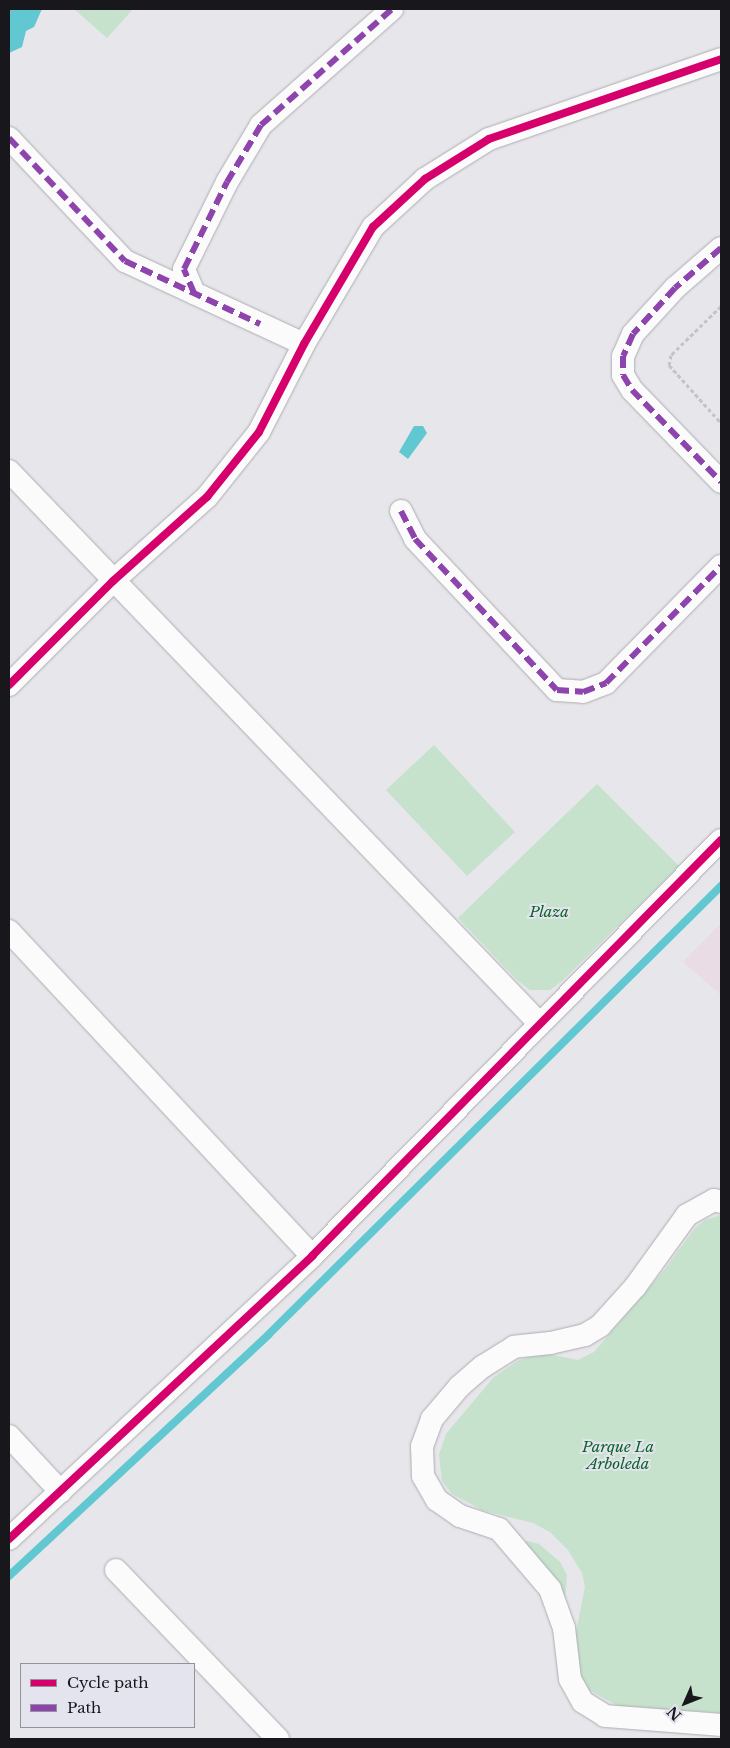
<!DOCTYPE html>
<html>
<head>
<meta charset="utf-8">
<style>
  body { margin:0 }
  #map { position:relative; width:730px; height:1748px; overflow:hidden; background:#e6e6eb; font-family:"Libre Baskerville",serif }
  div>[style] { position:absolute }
  .industrial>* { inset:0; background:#e9dce4 }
  .green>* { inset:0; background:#c6e1cc }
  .water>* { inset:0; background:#61c8d2 }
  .stream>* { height:8px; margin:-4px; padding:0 4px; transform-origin:4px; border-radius:4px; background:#61c8d2 }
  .path>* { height:3px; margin-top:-1.5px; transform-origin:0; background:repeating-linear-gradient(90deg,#c4c4c7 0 4px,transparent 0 6.5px) }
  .roads { filter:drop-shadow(0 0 1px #adadb1) drop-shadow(0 0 1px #adadb1) }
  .minor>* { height:22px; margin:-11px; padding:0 11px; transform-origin:11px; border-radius:11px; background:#fbfbfc }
  .quiet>* { height:6px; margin-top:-3px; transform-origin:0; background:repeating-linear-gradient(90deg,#8e44ad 0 12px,transparent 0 18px) }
  .cycleway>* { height:8px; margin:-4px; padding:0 4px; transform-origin:4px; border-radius:4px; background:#d6006c }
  span { translate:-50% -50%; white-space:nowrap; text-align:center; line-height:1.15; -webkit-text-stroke:4px #e3e4ee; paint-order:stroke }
  .park-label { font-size:15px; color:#0d632a; font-style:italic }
  .frame { position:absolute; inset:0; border:10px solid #18181c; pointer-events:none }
  .legend { position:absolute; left:20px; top:1663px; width:175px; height:65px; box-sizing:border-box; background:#e3e4ee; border:1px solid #92929a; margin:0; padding:6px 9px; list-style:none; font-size:15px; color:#18181c }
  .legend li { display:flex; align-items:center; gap:10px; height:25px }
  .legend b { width:25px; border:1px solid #92929a }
  .north { position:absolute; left:660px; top:1678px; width:50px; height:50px; -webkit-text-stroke:4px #e3e4ee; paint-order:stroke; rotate:226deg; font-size:14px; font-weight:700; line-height:20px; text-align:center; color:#18181c }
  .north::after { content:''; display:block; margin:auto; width:18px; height:22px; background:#18181c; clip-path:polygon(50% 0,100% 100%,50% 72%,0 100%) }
</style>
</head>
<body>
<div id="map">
  <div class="industrial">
    <i style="clip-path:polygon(721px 923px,721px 995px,683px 962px)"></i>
  </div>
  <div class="green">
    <i style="clip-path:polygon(74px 9px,133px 9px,107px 38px)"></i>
    <i style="clip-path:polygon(434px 745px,515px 832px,467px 876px,386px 790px)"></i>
    <i style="clip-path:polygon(597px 784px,679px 866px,562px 981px,550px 990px,530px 990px,517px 980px,458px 918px)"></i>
    <i style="clip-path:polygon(721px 1215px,721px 1713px,618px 1706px,587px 1689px,579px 1675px,574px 1642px,585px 1587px,582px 1573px,568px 1550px,550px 1532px,533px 1523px,482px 1510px,452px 1494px,442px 1481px,439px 1455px,446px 1434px,493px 1378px,517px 1361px,532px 1356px,547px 1354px,578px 1360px,594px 1352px,665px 1269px,695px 1228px,705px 1220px)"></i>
    <i style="clip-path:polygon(527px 1541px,539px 1544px,560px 1562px,567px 1575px,565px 1602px,524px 1542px)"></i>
  </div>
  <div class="water">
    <i style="clip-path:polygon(10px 9px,42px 9px,34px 27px,26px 31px,22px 47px,9px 53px)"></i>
    <i style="clip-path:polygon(414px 426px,423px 426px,427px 433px,408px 459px,399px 452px)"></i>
  </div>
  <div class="stream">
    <i style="left:9px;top:1576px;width:354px;rotate:-42.9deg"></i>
    <i style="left:268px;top:1335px;width:638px;rotate:-44.75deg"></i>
  </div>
  <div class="path">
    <i style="left:721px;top:306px;width:70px;rotate:135.6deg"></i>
    <i style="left:671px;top:355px;width:10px;rotate:101deg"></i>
    <i style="left:669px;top:365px;width:78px;rotate:48.1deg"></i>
  </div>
  <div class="roads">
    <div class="minor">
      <i style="left:9px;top:138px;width:169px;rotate:46.7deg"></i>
      <i style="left:125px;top:261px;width:197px;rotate:24.9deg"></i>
      <i style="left:721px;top:248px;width:61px;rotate:139deg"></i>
      <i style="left:675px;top:288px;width:62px;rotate:132.4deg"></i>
      <i style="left:633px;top:334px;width:24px;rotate:114deg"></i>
      <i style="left:623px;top:356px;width:19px;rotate:90deg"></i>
      <i style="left:623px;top:375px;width:17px;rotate:59deg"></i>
      <i style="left:632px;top:390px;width:128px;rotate:45.9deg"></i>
      <i style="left:194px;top:293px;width:26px;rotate:-113deg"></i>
      <i style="left:184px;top:269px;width:97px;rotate:-63.7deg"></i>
      <i style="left:227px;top:182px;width:66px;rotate:-59.2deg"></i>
      <i style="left:261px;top:125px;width:175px;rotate:-41.5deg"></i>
      <i style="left:9px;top:471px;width:765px;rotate:46.16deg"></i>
      <i style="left:401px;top:511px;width:31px;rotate:63deg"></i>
      <i style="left:415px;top:539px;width:207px;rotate:46.8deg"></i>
      <i style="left:557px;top:690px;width:26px;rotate:4deg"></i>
      <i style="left:583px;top:692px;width:25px;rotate:-21deg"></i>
      <i style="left:606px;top:683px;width:164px;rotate:-45.5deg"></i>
      <i style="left:9px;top:685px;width:147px;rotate:-45deg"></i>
      <i style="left:113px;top:581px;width:126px;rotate:-41.8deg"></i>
      <i style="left:207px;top:497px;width:83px;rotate:-51.3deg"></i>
      <i style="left:259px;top:432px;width:99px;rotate:-62.9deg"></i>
      <i style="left:304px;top:344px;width:136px;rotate:-59.5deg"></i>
      <i style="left:373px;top:227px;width:71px;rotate:-42.7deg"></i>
      <i style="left:425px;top:179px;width:75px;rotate:-32deg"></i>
      <i style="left:489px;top:139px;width:245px;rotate:-19deg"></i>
      <i style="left:9px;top:931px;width:444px;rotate:47deg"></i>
      <i style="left:721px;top:1202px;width:7px;rotate:-164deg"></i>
      <i style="left:714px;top:1200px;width:31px;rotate:151deg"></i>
      <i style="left:687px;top:1215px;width:89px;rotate:125.8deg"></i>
      <i style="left:635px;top:1287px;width:52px;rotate:131.9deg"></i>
      <i style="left:600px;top:1326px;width:17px;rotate:149deg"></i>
      <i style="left:585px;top:1335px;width:36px;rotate:167deg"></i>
      <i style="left:550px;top:1343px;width:36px;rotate:174deg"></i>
      <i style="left:514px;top:1347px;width:36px;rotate:148deg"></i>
      <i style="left:483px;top:1366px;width:32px;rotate:139deg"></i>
      <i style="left:459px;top:1387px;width:42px;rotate:130.2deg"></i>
      <i style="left:432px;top:1419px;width:29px;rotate:110deg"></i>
      <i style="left:422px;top:1446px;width:30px;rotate:88deg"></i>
      <i style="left:423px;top:1476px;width:28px;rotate:60deg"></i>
      <i style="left:437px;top:1500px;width:28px;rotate:35deg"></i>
      <i style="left:460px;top:1516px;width:41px;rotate:18.4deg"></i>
      <i style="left:499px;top:1529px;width:79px;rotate:49.6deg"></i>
      <i style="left:550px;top:1589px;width:41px;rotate:70.3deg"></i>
      <i style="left:564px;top:1628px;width:51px;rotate:83.3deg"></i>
      <i style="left:570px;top:1679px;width:26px;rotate:61deg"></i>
      <i style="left:583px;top:1702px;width:26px;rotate:32deg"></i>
      <i style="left:605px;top:1716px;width:116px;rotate:4.4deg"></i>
      <i style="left:9px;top:1436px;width:76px;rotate:47.1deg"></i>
      <i style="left:9px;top:1539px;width:415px;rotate:-43deg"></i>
      <i style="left:312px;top:1256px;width:583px;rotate:-45.49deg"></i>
      <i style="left:116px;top:1570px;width:234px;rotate:46.2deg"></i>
    </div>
  </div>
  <div class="quiet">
    <i style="left:9px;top:138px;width:169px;rotate:46.7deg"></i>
    <i style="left:125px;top:261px;width:149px;rotate:25deg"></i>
    <i style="left:721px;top:248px;width:61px;rotate:139deg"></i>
    <i style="left:675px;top:288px;width:62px;rotate:132.4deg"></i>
    <i style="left:633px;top:334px;width:24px;rotate:114deg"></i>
    <i style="left:623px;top:356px;width:19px;rotate:90deg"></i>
    <i style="left:623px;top:375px;width:17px;rotate:59deg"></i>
    <i style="left:632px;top:390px;width:128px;rotate:45.9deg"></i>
    <i style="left:194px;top:293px;width:26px;rotate:-113deg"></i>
    <i style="left:184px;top:269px;width:97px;rotate:-63.7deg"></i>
    <i style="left:227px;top:182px;width:66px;rotate:-59.2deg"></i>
    <i style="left:261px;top:125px;width:175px;rotate:-41.5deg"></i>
    <i style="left:401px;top:511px;width:31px;rotate:63deg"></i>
    <i style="left:415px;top:539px;width:207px;rotate:46.8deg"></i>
    <i style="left:557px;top:690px;width:26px;rotate:4deg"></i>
    <i style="left:583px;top:692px;width:25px;rotate:-21deg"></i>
    <i style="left:606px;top:683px;width:164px;rotate:-45.5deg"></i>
  </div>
  <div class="cycleway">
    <i style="left:9px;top:685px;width:147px;rotate:-45deg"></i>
    <i style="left:113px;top:581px;width:126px;rotate:-41.8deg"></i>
    <i style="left:207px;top:497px;width:83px;rotate:-51.3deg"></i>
    <i style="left:259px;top:432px;width:99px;rotate:-62.9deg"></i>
    <i style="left:304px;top:344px;width:136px;rotate:-59.5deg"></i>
    <i style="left:373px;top:227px;width:71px;rotate:-42.7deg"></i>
    <i style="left:425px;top:179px;width:75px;rotate:-32deg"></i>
    <i style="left:489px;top:139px;width:245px;rotate:-19deg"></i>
    <i style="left:9px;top:1539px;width:415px;rotate:-43deg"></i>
    <i style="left:312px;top:1256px;width:583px;rotate:-45.49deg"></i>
  </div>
  <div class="park-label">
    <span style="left:549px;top:912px">Plaza</span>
    <span style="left:618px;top:1455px">Parque La<br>Arboleda</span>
  </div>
  <div class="frame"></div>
  <ul class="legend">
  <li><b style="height:6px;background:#d6006c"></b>Cycle path</li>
  <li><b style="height:6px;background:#8e44ad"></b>Path</li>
  </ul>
  <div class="north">N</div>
</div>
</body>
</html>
